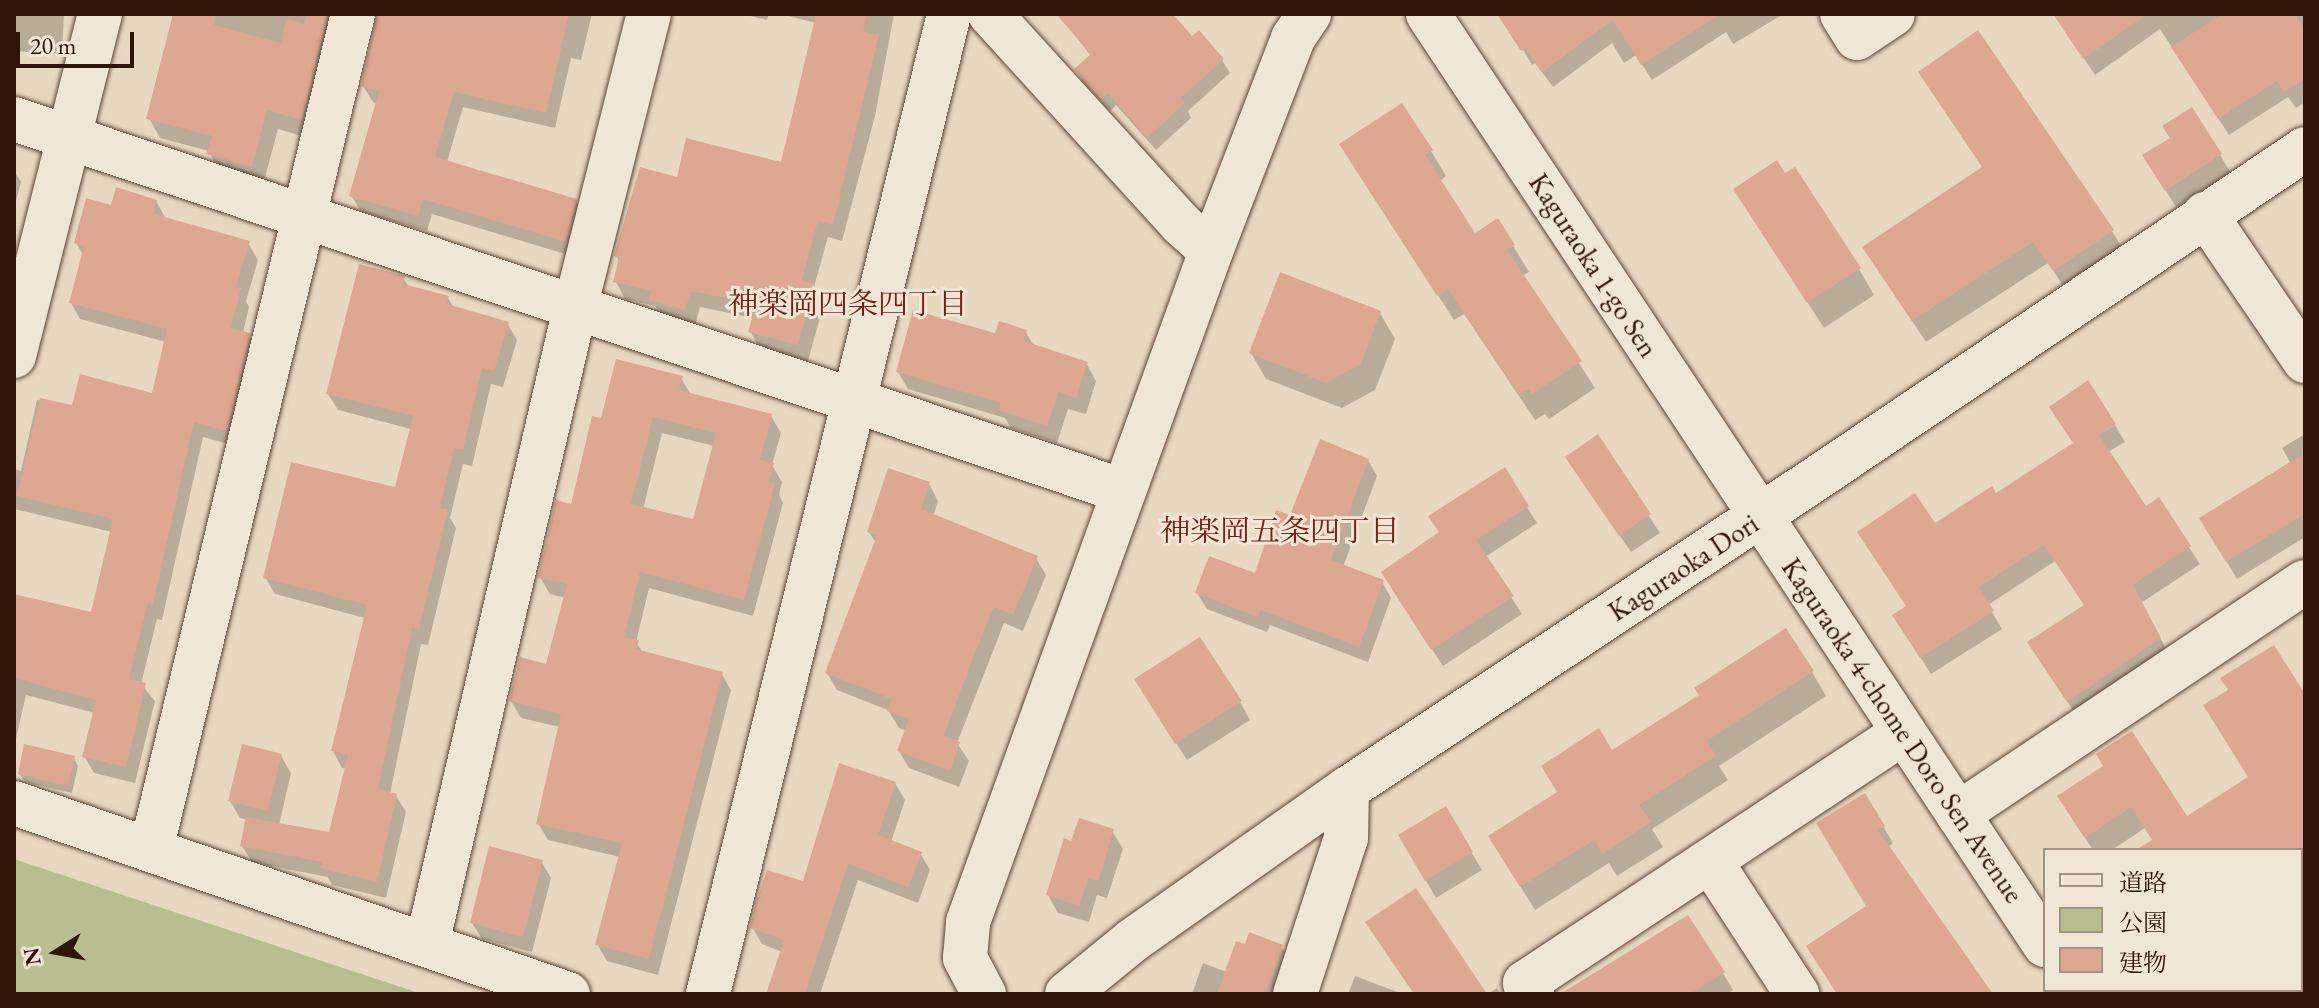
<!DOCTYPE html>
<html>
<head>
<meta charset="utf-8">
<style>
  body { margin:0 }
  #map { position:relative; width:2319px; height:1008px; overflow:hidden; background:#e8d8c0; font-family:"EB Garamond","Noto Serif JP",serif }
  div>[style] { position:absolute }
  .green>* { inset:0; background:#b9be90 }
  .shadow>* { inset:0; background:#0003 }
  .building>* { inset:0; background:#dea792 }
  .roads { filter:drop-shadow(0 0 2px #5d4536) drop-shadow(0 0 2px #5d4536) }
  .minor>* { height:44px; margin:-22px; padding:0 22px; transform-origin:22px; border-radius:22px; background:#f0e6d6 }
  span { translate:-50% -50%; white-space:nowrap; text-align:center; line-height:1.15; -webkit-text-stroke:6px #f0e6d6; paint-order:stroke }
  .street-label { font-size:28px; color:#2f1408 }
  .neighbourhood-label { font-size:30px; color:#7a1f14 }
  .frame { position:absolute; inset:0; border:16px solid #2f1408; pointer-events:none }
  .legend { position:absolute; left:2043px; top:848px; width:260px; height:144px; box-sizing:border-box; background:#f0e6d6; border:2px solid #a39284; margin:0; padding:10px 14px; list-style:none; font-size:24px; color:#2f1408 }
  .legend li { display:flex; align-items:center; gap:16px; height:40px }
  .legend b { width:40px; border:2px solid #a39284 }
  .north { position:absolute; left:16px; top:912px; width:80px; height:80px; -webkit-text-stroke:6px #f0e6d6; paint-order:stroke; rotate:259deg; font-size:22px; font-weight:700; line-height:32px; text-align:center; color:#2f1408 }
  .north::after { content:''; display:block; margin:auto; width:28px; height:36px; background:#2f1408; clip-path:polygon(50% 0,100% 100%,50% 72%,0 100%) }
  .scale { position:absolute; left:16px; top:32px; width:118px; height:36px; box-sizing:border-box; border:4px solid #2f1408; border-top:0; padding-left:10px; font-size:24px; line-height:28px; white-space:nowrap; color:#2f1408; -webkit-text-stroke:6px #f0e6d6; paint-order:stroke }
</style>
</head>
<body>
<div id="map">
  <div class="green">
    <i style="clip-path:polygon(14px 859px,422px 994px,14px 994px)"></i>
  </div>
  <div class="shadow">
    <i style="clip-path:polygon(14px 14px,64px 14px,62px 54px,14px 51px)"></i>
    <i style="clip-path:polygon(175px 14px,331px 14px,312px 139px,278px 129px,263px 185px,220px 174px,209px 151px,160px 138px,149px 118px)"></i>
    <i style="clip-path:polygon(388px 14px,592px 14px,581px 60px,571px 58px,555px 128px,463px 107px,447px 162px,575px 200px,585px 217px,575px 257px,432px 214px,427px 231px,361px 212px,351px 195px,378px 104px,373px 102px,363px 86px)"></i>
    <i style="clip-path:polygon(742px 14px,769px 14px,767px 20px)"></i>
    <i style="clip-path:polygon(780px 14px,894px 14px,875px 116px,842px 241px,828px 237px,814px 287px,824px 303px,808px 361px,760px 349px,750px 331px,754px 318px,700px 307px,695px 326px,661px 317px,655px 306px,625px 299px,616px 282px,620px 262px,616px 256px,678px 180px,782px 164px,816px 23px)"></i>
    <i style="clip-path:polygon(1073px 14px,1144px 14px,1192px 39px,1222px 60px,1230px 73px,1188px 111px,1191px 118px,1156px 150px,1116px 105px,1110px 111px,1084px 83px,1077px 70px,1091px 56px,1068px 26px)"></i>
    <i style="clip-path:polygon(1502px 14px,1784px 14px,1733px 44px,1726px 32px,1652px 80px,1636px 55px,1624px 63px,1612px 43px,1553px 87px,1535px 63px,1532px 65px)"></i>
    <i style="clip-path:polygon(2055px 14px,2305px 14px,2305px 102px,2296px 108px,2288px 97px,2229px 135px,2160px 29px,2095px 75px)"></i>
    <i style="clip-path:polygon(1920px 72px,2112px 231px,2125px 253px,2068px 293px,2048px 263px,1926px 342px,1878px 270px,1984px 169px)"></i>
    <i style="clip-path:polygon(2172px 139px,2220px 155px,2231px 173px,2176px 207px,2155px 173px)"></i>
    <i style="clip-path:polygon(1431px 151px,1446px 176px,1440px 181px,1475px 236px,1498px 221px,1529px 272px,1522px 276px,1595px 388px,1549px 419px,1545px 414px,1535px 420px,1464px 314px,1454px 320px,1357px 170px)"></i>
    <i style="clip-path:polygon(14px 170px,21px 182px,14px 208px)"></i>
    <i style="clip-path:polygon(1735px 190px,1859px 269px,1874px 295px,1824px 328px)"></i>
    <i style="clip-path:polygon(156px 201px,166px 219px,248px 243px,258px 260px,246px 301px,249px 307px,243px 333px,249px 335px,259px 352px,236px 446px,203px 437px,162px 620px,157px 619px,141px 684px,155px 701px,135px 783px,94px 773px,84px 756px,95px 713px,26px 695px,14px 747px,14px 596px,93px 615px,112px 532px,14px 509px,14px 469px,21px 471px,37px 400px,73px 407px,153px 395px,166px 342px,80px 319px,71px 303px,84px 256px,76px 243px,112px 207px)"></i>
    <i style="clip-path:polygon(403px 278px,409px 287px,448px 298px,454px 308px,507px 323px,517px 340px,503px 387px,491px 384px,472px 466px,463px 464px,450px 518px,456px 528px,428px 645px,421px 644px,390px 794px,396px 796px,406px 812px,386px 898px,332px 885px,328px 877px,252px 862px,242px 846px,247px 820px,240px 818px,230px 801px,281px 756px,291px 773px,279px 825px,331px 835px,347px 769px,342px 768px,333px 751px,365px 618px,275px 594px,265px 577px,397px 490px,411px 429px,338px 410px,328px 394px)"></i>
    <i style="clip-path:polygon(1380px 313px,1395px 339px,1375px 390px,1342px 408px,1266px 379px,1251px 353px)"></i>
    <i style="clip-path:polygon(1025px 331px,1034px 346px,1086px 363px,1096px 381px,1086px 414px,1068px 409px,1057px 443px,1011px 428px,1005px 418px,908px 389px,898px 372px,996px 336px)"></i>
    <i style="clip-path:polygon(evenodd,681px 378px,691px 395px,771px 416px,781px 433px,772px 465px,782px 482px,779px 495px,783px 503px,753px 616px,649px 588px,636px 642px,644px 654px,721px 673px,731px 690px,658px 975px,607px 961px,597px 944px,620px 857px,548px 840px,538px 823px,560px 727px,521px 718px,511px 701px,547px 666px,566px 598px,550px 594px,540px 577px,572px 507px,602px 421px,681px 378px,662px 433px,714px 446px,695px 521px,643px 509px,662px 433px)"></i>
    <i style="clip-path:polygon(2115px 425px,2125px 442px,2108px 452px,2145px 509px,2158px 500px,2200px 564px,2141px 603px,2170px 656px,2078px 718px,2040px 660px,2085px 606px,2055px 561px,1988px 605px,2002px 629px,1931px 674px,1904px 632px,1908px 607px,1934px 526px,1996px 495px)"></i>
    <i style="clip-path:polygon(2305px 434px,2305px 537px,2237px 579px,2201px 519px,2290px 462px,2282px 448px)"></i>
    <i style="clip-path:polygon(1597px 437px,1660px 533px,1631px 552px,1578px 475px)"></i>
    <i style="clip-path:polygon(1368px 460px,1377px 476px,1343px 567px,1382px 582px,1391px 598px,1368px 662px,1270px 625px,1267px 632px,1207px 609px,1197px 593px,1256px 576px)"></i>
    <i style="clip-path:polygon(929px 484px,938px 501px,933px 517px,1036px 558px,1046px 575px,1023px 631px,1004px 623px,957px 743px,969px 761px,959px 787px,909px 768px,899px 751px,906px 731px,899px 728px,888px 710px,837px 690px,827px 673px,876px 543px,869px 532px)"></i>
    <i style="clip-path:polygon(1527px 507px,1537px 523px,1485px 557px,1522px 614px,1443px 666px,1393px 590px)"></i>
    <i style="clip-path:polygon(1812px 672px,1826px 696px,1719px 766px,1728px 780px,1652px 829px,1663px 847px,1617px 876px,1609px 863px,1535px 910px,1504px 860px,1559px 793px,1612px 753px)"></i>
    <i style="clip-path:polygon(1147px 698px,1240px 702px,1250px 720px,1187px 760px)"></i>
    <i style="clip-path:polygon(2305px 699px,2305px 917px,2301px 919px,2301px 850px,2159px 850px,2145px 828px,2112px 850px,2093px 850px,2072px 819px,2105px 767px,2187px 819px,2250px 778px)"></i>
    <i style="clip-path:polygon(73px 757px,78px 766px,72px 793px,25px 782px,20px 774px)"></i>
    <i style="clip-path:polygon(895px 783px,905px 800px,891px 842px,920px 853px,930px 870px,918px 903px,858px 880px,820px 994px,768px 994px,782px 952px,762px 944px,752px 927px,804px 884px)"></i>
    <i style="clip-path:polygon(1865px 796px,1893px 843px,1888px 847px,1988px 994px,1838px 994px,1868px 907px)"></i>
    <i style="clip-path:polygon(1445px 809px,1482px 870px,1436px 898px,1400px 836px)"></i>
    <i style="clip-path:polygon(1112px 831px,1123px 849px,1107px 898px,1097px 895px,1089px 922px,1058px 913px,1048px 895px,1072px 843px)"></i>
    <i style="clip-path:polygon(541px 861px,551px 878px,532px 952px,482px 939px,472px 923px)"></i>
    <i style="clip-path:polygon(1246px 946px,1282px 947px,1292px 964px,1281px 994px,1192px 994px,1203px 963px,1227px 972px)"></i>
    <i style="clip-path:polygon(1723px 973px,1733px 990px,1726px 994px,1585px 994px)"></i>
    <i style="clip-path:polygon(1355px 976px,1403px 994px,1348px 994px)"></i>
    <i style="clip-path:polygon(1497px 988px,1501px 994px,1488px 994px)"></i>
    <i style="clip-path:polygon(2140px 990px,2204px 990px,2207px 994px,2142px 994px)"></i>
  </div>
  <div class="building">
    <i style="clip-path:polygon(173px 14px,216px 14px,214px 25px,281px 43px,286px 19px,305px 24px,307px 14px,327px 14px,302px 120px,267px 110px,252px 167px,206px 154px,212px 136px,146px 119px)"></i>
    <i style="clip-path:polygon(377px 14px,569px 14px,546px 113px,454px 92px,435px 157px,577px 199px,566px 242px,423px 199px,418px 216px,349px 196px,379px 91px,361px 86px)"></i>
    <i style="clip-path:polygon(816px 14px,867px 14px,863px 31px,879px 35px,833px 225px,818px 221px,802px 280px,815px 284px,798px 345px,748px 332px,756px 304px,691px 291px,685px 310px,649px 300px,651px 291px,613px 282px,619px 258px,614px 256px,640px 167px,677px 177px,686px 138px,781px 162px)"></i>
    <i style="clip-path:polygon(1056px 14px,1173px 14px,1192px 36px,1199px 30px,1224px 59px,1181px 98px,1185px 103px,1147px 138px,1108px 93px,1101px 99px,1074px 69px,1091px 54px)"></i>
    <i style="clip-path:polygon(1497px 14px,1721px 14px,1641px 65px,1613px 20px,1542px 72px,1525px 48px,1521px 51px)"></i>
    <i style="clip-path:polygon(2053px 14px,2148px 14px,2083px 59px)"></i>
    <i style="clip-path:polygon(2222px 14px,2295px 14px,2305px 30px,2305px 79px,2284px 92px,2277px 81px,2218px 119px,2171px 47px)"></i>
    <i style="clip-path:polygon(1978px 30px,2114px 230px,2053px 271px,2033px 242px,1912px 321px,1862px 247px,1982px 167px,1918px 72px)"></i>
    <i style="clip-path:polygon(1402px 103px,1433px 150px,1425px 155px,1475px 233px,1498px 218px,1515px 245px,1507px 250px,1582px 361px,1532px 394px,1529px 389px,1519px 395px,1448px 289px,1437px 296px,1339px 144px)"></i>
    <i style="clip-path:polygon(2192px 107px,2222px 154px,2165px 191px,2142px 155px,2170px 138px,2162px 126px)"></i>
    <i style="clip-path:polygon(1777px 160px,1785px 173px,1795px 167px,1861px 268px,1807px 303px,1733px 189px)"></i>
    <i style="clip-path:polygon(116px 187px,157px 200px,154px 214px,250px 241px,236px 287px,241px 288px,231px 328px,250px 333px,227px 431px,194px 422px,153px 604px,148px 603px,129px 679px,146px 683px,126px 767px,82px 757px,96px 700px,14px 678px,14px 594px,91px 612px,113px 519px,17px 496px,40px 398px,72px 405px,80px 374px,152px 393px,167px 329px,69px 303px,84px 246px,74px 243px,86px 198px,111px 205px)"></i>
    <i style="clip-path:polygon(359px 264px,405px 276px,403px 284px,449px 296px,447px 304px,509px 322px,494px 371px,482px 368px,463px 450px,454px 448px,440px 508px,448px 509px,419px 629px,412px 628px,378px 789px,397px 794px,377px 882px,320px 868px,322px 862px,240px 846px,246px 817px,329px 832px,348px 755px,331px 751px,367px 605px,263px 578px,291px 462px,395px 487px,413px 416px,326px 394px)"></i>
    <i style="clip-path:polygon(1280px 272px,1381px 311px,1361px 364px,1326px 383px,1249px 353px)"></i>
    <i style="clip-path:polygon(913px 310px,995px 333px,999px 321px,1027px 330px,1024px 341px,1088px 362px,1076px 398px,1058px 392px,1047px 426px,998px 410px,1001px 403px,896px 372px)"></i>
    <i style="clip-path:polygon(evenodd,616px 359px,683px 376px,679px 390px,772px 414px,760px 460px,774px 463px,769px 482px,775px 484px,744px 600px,640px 572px,624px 637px,639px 640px,636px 649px,723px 672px,649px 959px,595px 945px,622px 843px,536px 824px,561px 714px,509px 701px,520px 657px,546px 664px,567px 584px,538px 578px,556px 500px,571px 504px,592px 416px,601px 418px,616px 359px,653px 417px,716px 433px,693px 519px,631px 504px,653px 417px)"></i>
    <i style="clip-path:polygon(2088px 380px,2116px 424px,2099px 435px,2146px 506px,2159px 497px,2191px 546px,2133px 585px,2161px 638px,2067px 702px,2027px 642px,2084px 605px,2044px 545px,1979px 587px,1994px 611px,1920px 658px,1892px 615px,1906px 606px,1857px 532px,1915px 493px,1935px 523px,1992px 486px,1996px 493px,2073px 443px,2049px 407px)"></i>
    <i style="clip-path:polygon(1598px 434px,1651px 514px,1619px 536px,1565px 457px)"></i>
    <i style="clip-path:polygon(1320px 439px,1369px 459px,1331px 560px,1384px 580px,1359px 647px,1261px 610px,1258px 617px,1195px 593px,1209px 556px,1255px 573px,1276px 510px,1290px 515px)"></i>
    <i style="clip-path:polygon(2305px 453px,2305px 514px,2226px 562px,2199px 518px)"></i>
    <i style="clip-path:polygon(1505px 467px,1529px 506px,1476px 540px,1514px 596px,1431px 650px,1381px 572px,1439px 532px,1428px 516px)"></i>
    <i style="clip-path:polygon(888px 468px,930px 482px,921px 509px,1038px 556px,1013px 615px,994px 607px,974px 655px,944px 736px,960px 742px,950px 771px,897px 751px,909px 719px,887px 711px,892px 699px,825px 673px,877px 535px,867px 532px)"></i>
    <i style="clip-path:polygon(1786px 628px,1814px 671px,1707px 741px,1716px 756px,1639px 805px,1651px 822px,1602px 854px,1594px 840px,1520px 887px,1488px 836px,1557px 792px,1541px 766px,1599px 728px,1612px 750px,1699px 695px,1694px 688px)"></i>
    <i style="clip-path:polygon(1200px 637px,1242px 701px,1175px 744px,1134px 679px)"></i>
    <i style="clip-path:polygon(2274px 645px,2305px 694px,2305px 850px,2136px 850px,2152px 840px,2131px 807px,2085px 838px,2057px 796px,2103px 766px,2096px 754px,2132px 731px,2187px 816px,2248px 777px,2203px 705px,2228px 690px,2220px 678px)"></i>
    <i style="clip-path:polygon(24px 744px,75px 756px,68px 786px,18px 774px)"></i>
    <i style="clip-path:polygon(242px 744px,282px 754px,268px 811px,228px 801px)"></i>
    <i style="clip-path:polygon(839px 763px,896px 782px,878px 835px,922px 852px,908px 887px,848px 864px,805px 994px,766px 994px,784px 940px,750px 928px,756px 902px,767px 870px,803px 881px)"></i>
    <i style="clip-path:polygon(1865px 793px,1885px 826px,1878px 830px,1993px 994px,1837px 994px,1806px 946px,1866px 906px,1816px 823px)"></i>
    <i style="clip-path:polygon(1446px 806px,1473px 852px,1425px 881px,1398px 835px)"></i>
    <i style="clip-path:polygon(1079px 818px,1114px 829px,1098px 881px,1088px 878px,1079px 906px,1046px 895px,1064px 838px,1071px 841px)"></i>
    <i style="clip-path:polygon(489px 846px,543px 860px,523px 937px,470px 923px)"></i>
    <i style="clip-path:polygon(1416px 888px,1487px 994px,1414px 994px,1365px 922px)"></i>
    <i style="clip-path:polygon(1688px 915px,1725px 972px,1690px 994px,1560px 994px)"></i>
    <i style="clip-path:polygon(1249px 932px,1283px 945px,1265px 994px,1217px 994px,1236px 941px,1245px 944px)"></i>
  </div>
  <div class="roads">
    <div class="minor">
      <i style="left:990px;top:14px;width:284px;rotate:47.7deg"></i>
      <i style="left:1181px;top:224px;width:40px;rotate:42deg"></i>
      <i style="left:1428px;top:14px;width:1117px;rotate:56.47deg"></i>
      <i style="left:1842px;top:14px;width:28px;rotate:58deg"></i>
      <i style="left:1857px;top:38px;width:43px;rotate:-33.7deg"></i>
      <i style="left:14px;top:119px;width:1170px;rotate:18.54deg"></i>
      <i style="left:2205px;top:214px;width:178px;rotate:55.8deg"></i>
      <i style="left:14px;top:356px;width:353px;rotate:-75.9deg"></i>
      <i style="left:14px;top:803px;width:586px;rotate:19.02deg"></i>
      <i style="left:1958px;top:814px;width:417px;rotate:-33.8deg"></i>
      <i style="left:151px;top:850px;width:860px;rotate:-76.42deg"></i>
      <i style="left:1711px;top:862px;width:158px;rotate:56.9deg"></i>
      <i style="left:427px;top:944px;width:653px;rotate:-76.9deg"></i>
      <i style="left:575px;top:308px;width:303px;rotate:-75.9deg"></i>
      <i style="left:2301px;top:972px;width:5px;rotate:-37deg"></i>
      <i style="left:2075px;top:990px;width:5px;rotate:53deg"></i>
      <i style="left:708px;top:994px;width:1009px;rotate:-76.18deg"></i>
      <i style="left:984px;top:994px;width:41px;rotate:-117.8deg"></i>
      <i style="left:965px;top:958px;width:36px;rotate:-85deg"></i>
      <i style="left:968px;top:922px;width:714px;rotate:-70.09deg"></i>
      <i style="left:1211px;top:251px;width:228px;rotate:-68.9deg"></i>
      <i style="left:1293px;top:38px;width:29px;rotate:-56deg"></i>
      <i style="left:1067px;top:994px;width:85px;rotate:-39.3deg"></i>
      <i style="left:1133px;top:940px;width:262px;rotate:-35.2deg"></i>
      <i style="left:1347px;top:789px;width:560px;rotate:-33.49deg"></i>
      <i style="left:1814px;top:480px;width:592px;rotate:-33.99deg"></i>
      <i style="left:1295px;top:994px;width:164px;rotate:-71.9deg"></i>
      <i style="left:1346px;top:838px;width:49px;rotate:-88.8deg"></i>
      <i style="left:1532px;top:994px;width:13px;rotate:-122deg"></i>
      <i style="left:1525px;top:983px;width:453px;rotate:-33.5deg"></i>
      <i style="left:2267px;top:994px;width:7px;rotate:-34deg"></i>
    </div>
  </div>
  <div class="street-label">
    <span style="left:1594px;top:265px;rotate:57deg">Kaguraoka 1-go Sen</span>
    <span style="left:1683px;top:567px;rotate:-33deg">Kaguraoka Dori</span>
    <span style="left:1903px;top:730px;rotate:56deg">Kaguraoka 4-chome Doro Sen Avenue</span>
  </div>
  <div class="neighbourhood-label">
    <span style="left:848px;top:304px">神楽岡四条四丁目</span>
    <span style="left:1280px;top:531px">神楽岡五条四丁目</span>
  </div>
  <div class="frame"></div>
  <ul class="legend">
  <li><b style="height:10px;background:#f0e6d6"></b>道路</li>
  <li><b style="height:22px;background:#b9be90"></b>公園</li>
  <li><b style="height:22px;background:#dea792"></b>建物</li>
  </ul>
  <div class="north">N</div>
  <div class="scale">20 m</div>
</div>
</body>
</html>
